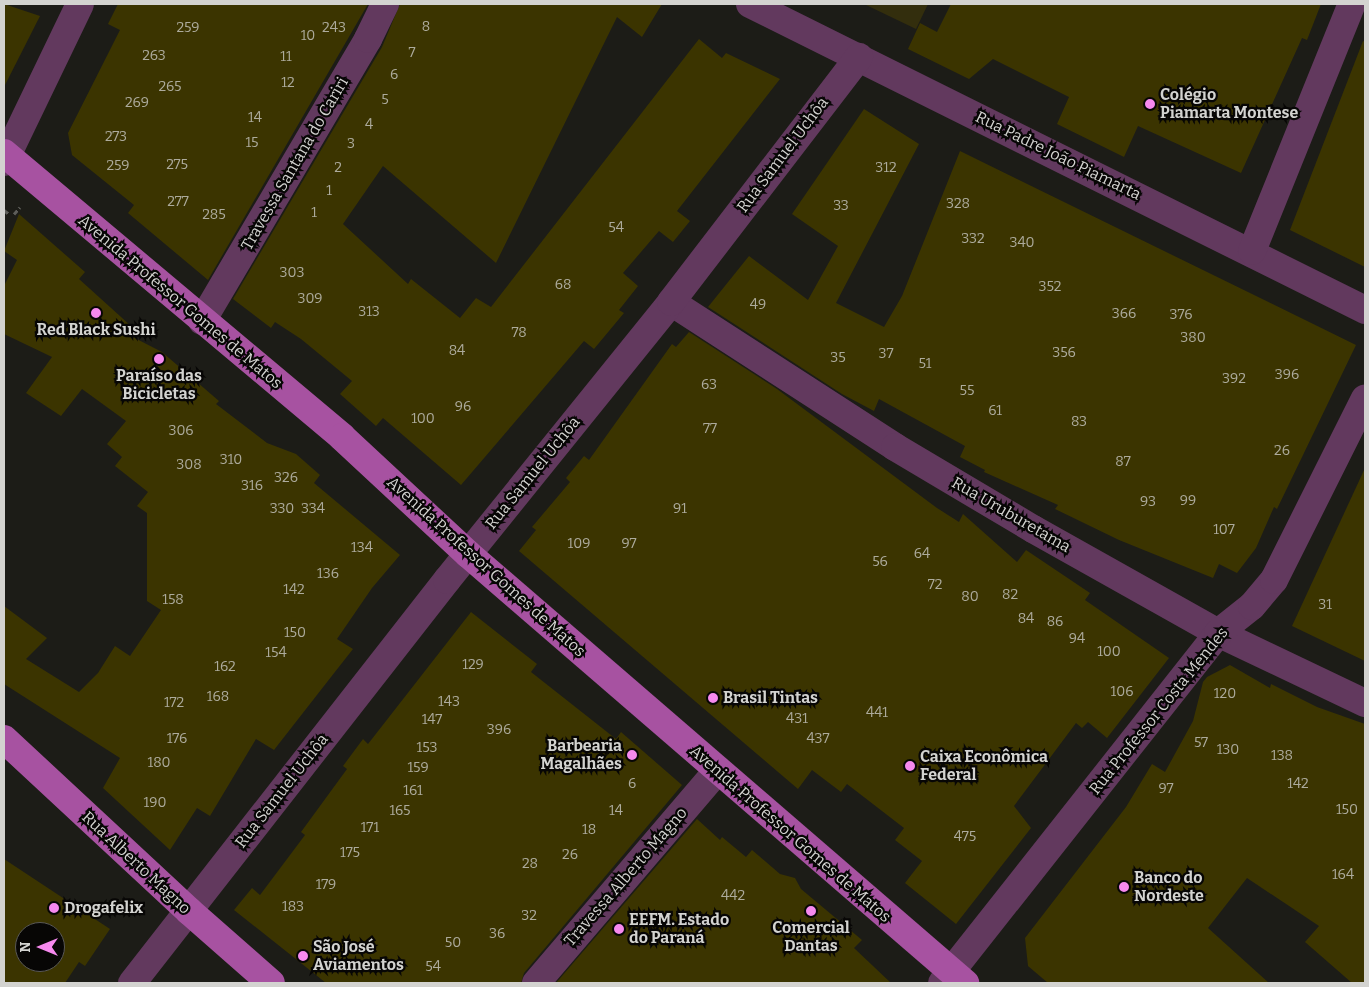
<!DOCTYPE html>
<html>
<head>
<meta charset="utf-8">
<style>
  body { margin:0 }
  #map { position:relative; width:1369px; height:987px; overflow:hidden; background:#1c1c17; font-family:Bitter,serif }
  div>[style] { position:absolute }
  .green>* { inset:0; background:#332e0d }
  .building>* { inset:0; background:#3b3400 }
  .path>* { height:3px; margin-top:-1.5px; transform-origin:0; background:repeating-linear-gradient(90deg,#5e5e5a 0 5px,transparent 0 7.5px) }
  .minor>* { height:28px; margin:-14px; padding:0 14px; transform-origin:14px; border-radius:14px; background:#62395e }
  .major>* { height:28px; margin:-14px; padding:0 14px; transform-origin:14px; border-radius:14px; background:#a752a1 }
  .dots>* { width:14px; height:14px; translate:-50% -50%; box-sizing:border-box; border:2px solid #070605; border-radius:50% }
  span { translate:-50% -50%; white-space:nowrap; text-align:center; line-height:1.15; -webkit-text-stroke:4.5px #070605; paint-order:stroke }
  .number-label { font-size:14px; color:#adab9c }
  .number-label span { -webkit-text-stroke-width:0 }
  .poi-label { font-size:16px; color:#d3d3d0; font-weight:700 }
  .left { translate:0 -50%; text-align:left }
  .right { translate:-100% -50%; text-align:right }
  .street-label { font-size:16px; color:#d3d3d0 }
  .frame { position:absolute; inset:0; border:5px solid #d3d3d0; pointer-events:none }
  .north { position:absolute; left:15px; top:922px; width:50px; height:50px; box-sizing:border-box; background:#070605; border:1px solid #595856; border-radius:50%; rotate:270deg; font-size:14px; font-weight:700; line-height:20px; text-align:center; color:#d3d3d0 }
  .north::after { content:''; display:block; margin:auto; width:18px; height:22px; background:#f689ee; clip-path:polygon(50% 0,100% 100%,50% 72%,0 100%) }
</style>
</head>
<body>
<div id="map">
  <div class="green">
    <i style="clip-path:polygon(864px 4px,928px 4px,916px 29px)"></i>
  </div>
  <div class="building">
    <i style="clip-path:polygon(4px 4px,40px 16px,4px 87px)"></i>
    <i style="clip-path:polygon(118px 4px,368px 4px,208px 280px,128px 213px,134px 205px,72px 155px,68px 133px,120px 30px,108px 24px)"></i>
    <i style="clip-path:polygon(400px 4px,662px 4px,642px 37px,617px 17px,496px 263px,383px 166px,343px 224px,408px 284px,411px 279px,460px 318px,476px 298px,491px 307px,699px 39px,722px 58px,726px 53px,780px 79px,677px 211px,690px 221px,673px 242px,659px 231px,623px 273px,638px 286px,619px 310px,624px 313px,594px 349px,584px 341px,461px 485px,383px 418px,376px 426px,340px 394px,352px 381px,301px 339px,275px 322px,271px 328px,233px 299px,382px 47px)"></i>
    <i style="clip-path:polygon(951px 4px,1321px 4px,1307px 40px,1302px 38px,1241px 173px,1138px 126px,1124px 157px,1057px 124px,1069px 97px,993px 59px,969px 79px,908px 49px,920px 23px,937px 32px)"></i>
    <i style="clip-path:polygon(1363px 41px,1365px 42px,1365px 267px,1290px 230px)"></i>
    <i style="clip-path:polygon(864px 109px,919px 144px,836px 303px,884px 327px,902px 296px,960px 151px,1356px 345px,1277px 509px,1274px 507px,1256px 548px,1237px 573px,1219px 564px,1213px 578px,1119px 540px,1055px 509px,1058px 505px,984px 472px,985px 470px,960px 457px,965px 446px,879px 399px,874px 411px,842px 394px,708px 307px,749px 256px,808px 300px,838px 246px,792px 214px)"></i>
    <i style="clip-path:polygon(19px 214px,85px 272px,79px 279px,131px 326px,125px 333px,162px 352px,219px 401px,216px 404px,267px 443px,296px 454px,320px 475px,314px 483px,400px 555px,372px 588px,337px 639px,353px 649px,331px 677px,274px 750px,256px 739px,210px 816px,197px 808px,170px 850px,103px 788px,120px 758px,4px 684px,4px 606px,47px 638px,26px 659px,79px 692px,98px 673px,115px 646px,130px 656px,161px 610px,147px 601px,147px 513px,137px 506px,148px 492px,115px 466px,122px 457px,107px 444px,126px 421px,82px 389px,61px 416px,26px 393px,52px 357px,4px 334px,4px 286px,17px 260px,4px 251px)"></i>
    <i style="clip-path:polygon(689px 332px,777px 389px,937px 508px,959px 522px,963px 514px,1017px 562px,1026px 550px,1090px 593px,1085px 600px,1169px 658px,1107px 738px,1088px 722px,1082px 728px,1076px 723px,1014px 806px,1031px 828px,956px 924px,905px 883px,922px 861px,895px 840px,904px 828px,847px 784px,841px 792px,812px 770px,798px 789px,519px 551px,536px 530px,532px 527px,570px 482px,566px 478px,584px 456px,589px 460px,672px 344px,676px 347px)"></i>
    <i style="clip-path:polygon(1365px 468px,1365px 661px,1292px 626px)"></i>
    <i style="clip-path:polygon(471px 612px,537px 664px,531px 672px,616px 739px,621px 732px,682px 785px,524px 973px,521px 983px,326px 983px,234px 910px,252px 888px,260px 895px,305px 835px,301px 832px,347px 769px,343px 766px,363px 739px,368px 744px)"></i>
    <i style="clip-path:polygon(1230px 665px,1270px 688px,1271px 684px,1317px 707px,1365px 724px,1365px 983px,1352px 983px,1305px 942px,1319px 926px,1247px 878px,1208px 928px,1269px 983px,1048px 983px,1028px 966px,1025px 938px,1126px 807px,1152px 764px,1165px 772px,1193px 721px,1203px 682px,1207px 677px)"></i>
    <i style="clip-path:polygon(697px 819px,720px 840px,722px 837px,746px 857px,752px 850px,780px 874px,795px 878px,801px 889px,862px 940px,854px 948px,891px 983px,556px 983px)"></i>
    <i style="clip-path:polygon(evenodd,4px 859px,110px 929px,85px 966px,79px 962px,65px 983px,4px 983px,4px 859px,25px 932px,55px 932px,55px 962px,25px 962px,25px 932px)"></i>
  </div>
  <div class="path">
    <i style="left:4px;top:210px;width:6px;rotate:39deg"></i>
    <i style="left:14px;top:214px;width:9px;rotate:-49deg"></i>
  </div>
  <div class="minor">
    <i style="left:750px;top:4px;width:687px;rotate:26.45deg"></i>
    <i style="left:4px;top:162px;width:175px;rotate:-64.3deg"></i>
    <i style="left:1252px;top:251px;width:266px;rotate:-68deg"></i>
    <i style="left:671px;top:302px;width:267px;rotate:32.9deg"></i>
    <i style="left:895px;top:447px;width:161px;rotate:30.7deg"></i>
    <i style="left:1033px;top:529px;width:212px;rotate:29.3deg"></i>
    <i style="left:1218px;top:633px;width:163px;rotate:25.5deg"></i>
    <i style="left:202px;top:321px;width:327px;rotate:-59.5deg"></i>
    <i style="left:368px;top:39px;width:39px;rotate:-64deg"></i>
    <i style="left:132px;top:983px;width:512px;rotate:-51.99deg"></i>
    <i style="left:447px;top:580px;width:357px;rotate:-51.1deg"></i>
    <i style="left:671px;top:302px;width:309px;rotate:-52.5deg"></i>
    <i style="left:536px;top:983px;width:279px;rotate:-49.5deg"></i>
    <i style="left:942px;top:983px;width:446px;rotate:-51.7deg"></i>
    <i style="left:1218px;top:633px;width:43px;rotate:-38.5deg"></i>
    <i style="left:1252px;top:606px;width:34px;rotate:-50deg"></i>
    <i style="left:1274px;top:580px;width:203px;rotate:-63.4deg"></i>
  </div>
  <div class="major">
    <i style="left:4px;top:153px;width:441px;rotate:40deg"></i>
    <i style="left:342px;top:437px;width:172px;rotate:42.9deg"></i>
    <i style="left:468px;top:554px;width:657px;rotate:40.8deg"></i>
    <i style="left:4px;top:739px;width:253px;rotate:42.9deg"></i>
    <i style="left:189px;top:911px;width:109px;rotate:41.3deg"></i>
  </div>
  <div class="dots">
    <i style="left:1150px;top:104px;background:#f689ee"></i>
    <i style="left:96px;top:313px;background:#f689ee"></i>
    <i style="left:159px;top:359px;background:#f689ee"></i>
    <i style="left:713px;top:698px;background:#f689ee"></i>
    <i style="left:632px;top:755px;background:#f689ee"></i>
    <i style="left:910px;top:766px;background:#f689ee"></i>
    <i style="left:1124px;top:887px;background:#f689ee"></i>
    <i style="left:54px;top:908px;background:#f689ee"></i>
    <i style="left:811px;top:911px;background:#f689ee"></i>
    <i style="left:619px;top:929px;background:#f689ee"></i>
    <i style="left:303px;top:956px;background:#f689ee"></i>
  </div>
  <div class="number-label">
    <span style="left:426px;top:27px">8</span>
    <span style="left:188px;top:28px">259</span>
    <span style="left:334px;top:28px">243</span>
    <span style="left:308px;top:36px">10</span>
    <span style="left:412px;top:53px">7</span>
    <span style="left:154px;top:56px">263</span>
    <span style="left:286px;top:57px">11</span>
    <span style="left:394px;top:75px">6</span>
    <span style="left:288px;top:83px">12</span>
    <span style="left:170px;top:87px">265</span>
    <span style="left:385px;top:100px">5</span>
    <span style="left:137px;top:103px">269</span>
    <span style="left:255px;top:118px">14</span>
    <span style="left:369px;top:125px">4</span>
    <span style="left:116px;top:137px">273</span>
    <span style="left:252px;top:143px">15</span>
    <span style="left:351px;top:144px">3</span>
    <span style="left:177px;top:165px">275</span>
    <span style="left:118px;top:166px">259</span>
    <span style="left:338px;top:168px">2</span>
    <span style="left:886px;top:168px">312</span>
    <span style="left:329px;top:191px">1</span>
    <span style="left:178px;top:202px">277</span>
    <span style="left:958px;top:204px">328</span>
    <span style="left:841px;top:206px">33</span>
    <span style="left:314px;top:213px">1</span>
    <span style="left:214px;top:215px">285</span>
    <span style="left:616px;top:228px">54</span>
    <span style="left:973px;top:239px">332</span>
    <span style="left:1022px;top:243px">340</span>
    <span style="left:292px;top:273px">303</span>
    <span style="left:563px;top:285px">68</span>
    <span style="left:1050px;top:287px">352</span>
    <span style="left:310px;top:299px">309</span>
    <span style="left:758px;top:305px">49</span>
    <span style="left:369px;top:312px">313</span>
    <span style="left:1124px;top:314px">366</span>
    <span style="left:1181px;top:315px">376</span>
    <span style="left:519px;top:333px">78</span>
    <span style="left:1193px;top:338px">380</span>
    <span style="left:457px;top:351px">84</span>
    <span style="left:1064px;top:353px">356</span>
    <span style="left:886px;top:354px">37</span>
    <span style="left:838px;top:358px">35</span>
    <span style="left:925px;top:364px">51</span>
    <span style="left:1287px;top:375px">396</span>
    <span style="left:1234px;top:379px">392</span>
    <span style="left:709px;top:385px">63</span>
    <span style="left:967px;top:391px">55</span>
    <span style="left:463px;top:407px">96</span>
    <span style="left:995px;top:411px">61</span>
    <span style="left:423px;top:419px">100</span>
    <span style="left:1079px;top:422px">83</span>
    <span style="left:710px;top:429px">77</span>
    <span style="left:181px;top:431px">306</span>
    <span style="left:1282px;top:451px">26</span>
    <span style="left:231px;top:460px">310</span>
    <span style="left:1123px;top:462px">87</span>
    <span style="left:189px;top:465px">308</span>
    <span style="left:286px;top:478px">326</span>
    <span style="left:252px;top:486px">316</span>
    <span style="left:1188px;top:501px">99</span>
    <span style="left:1148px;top:502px">93</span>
    <span style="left:282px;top:509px">330</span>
    <span style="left:313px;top:509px">334</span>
    <span style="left:680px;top:509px">91</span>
    <span style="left:1224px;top:530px">107</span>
    <span style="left:579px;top:544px">109</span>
    <span style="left:629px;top:544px">97</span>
    <span style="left:362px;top:548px">134</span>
    <span style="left:922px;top:554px">64</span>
    <span style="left:880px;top:562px">56</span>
    <span style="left:328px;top:574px">136</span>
    <span style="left:935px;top:585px">72</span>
    <span style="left:294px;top:590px">142</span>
    <span style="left:1010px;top:595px">82</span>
    <span style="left:970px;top:597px">80</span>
    <span style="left:173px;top:600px">158</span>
    <span style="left:1325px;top:605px">31</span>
    <span style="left:1026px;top:619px">84</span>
    <span style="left:1055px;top:622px">86</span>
    <span style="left:295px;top:633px">150</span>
    <span style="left:1077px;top:639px">94</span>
    <span style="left:1109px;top:652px">100</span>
    <span style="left:276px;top:653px">154</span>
    <span style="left:473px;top:665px">129</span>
    <span style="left:225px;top:667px">162</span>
    <span style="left:1122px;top:692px">106</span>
    <span style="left:1225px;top:694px">120</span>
    <span style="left:218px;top:697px">168</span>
    <span style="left:449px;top:702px">143</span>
    <span style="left:174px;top:703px">172</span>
    <span style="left:877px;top:713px">441</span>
    <span style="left:797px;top:719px">431</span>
    <span style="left:432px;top:720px">147</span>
    <span style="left:499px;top:730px">396</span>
    <span style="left:177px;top:739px">176</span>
    <span style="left:818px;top:739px">437</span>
    <span style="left:1201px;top:743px">57</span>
    <span style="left:427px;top:748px">153</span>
    <span style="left:1228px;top:750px">130</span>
    <span style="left:1282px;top:756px">138</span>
    <span style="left:159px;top:763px">180</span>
    <span style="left:418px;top:768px">159</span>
    <span style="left:632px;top:784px">6</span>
    <span style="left:1298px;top:784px">142</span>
    <span style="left:1166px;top:789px">97</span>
    <span style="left:413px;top:791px">161</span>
    <span style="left:155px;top:803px">190</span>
    <span style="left:1347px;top:810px">150</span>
    <span style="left:400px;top:811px">165</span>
    <span style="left:616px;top:811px">14</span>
    <span style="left:370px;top:828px">171</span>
    <span style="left:589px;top:830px">18</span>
    <span style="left:965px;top:837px">475</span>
    <span style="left:350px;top:853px">175</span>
    <span style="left:570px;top:855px">26</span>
    <span style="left:530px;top:864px">28</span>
    <span style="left:1343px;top:875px">164</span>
    <span style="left:326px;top:885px">179</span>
    <span style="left:733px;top:896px">442</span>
    <span style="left:293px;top:907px">183</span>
    <span style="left:529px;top:916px">32</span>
    <span style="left:497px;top:934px">36</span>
    <span style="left:453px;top:943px">50</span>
    <span style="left:433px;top:967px">54</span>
  </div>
  <div class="poi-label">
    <span class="left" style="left:1160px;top:104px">Colégio<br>Piamarta Montese</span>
    <span style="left:96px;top:330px">Red Black Sushi</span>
    <span style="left:159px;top:385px">Paraíso das<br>Bicicletas</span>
    <span class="left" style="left:723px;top:698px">Brasil Tintas</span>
    <span class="right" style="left:622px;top:755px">Barbearia<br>Magalhães</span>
    <span class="left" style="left:920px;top:766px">Caixa Econômica<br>Federal</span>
    <span class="left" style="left:1134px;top:887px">Banco do<br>Nordeste</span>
    <span class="left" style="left:64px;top:908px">Drogafelix</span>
    <span class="left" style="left:629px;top:929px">EEFM. Estado<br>do Paraná</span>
    <span style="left:811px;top:937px">Comercial<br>Dantas</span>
    <span class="left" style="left:313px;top:956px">São José<br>Aviamentos</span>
  </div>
  <div class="street-label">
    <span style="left:783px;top:155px;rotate:-53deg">Rua Samuel Uchôa</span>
    <span style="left:1058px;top:156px;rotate:26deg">Rua Padre João Piamarta</span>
    <span style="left:295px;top:164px;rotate:-60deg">Travessa Santana do Cariri</span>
    <span style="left:180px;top:302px;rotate:40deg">Avenida Professor Gomes de Matos</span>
    <span style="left:533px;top:473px;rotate:-51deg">Rua Samuel Uchôa</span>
    <span style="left:1011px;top:515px;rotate:30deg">Rua Uruburetama</span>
    <span style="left:486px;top:567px;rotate:42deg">Avenida Professor Gomes de Matos</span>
    <span style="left:1159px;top:711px;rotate:-51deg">Rua Professor Costa Mendes</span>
    <span style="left:282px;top:791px;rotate:-52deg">Rua Samuel Uchôa</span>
    <span style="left:790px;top:834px;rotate:41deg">Avenida Professor Gomes de Matos</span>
    <span style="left:136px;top:863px;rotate:43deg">Rua Alberto Magno</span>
    <span style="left:626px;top:877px;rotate:-49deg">Travessa Alberto Magno</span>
  </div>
  <div class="frame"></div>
  <div class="north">N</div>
</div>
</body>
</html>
